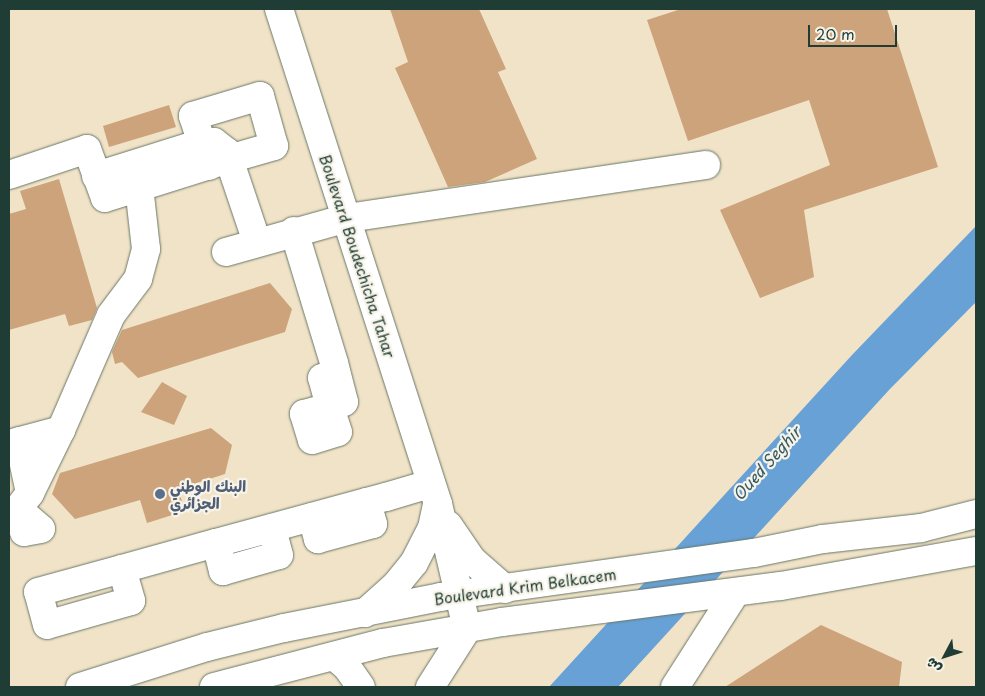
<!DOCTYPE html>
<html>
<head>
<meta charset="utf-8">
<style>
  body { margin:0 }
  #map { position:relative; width:985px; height:696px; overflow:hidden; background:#f1e3c7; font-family:"Playpen Sans","Playpen Sans Arabic",sans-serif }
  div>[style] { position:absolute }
  .water>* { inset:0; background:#67a1d6 }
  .building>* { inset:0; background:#cca37b }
  .roads { filter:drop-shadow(0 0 1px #687767) drop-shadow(0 0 1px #687767) }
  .minor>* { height:28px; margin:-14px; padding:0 14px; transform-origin:14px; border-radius:14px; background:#fff }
  .major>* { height:28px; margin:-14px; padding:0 14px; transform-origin:14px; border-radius:14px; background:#fff }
  .dots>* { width:14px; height:14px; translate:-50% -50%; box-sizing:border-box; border:2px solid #f7f3e8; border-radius:50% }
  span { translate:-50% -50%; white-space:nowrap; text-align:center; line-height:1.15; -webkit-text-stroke:4.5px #f7f3e8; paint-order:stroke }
  .street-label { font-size:15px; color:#1f3d34 }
  .service-label { font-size:15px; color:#4e5e75; font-weight:700 }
  .left { translate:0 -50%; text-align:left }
  .water-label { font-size:16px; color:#355b65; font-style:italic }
  .frame { position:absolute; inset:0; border:10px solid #1f3d34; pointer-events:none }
  .north { position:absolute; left:920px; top:631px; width:50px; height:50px; -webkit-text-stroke:4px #f7f3e8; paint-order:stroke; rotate:230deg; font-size:14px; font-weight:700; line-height:20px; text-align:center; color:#1f3d34 }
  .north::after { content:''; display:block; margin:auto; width:18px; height:22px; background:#1f3d34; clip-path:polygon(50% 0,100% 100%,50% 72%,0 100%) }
  .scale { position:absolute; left:808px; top:25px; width:89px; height:22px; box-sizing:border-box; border:2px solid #1f3d34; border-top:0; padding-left:6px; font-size:15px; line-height:18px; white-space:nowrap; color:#1f3d34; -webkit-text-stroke:4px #f7f3e8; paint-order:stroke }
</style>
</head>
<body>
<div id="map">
  <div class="water">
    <i style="clip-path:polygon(976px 226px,976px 302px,889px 390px,618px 687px,549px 687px,852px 355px)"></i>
  </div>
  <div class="building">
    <i style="clip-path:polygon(390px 9px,479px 9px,506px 69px,498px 72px,537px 159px,485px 182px,448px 187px,395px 68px,408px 62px)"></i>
    <i style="clip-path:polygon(681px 9px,887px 9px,938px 167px,804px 210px,814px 277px,760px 298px,720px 210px,830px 165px,809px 100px,688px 141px,647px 20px)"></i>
    <i style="clip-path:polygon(169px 105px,176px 127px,109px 147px,103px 126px)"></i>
    <i style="clip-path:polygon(59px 179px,97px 308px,92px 320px,69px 326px,65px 314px,9px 330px,9px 214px,26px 209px,20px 191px)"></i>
    <i style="clip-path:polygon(270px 283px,292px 309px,285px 332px,138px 378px,122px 362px,115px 364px,112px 352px,122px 330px)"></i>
    <i style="clip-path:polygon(162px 382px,187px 396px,174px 425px,141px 412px)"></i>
    <i style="clip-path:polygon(211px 428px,232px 445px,225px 474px,178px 489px,185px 511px,147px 523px,140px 500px,75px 519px,52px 494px,60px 473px)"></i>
    <i style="clip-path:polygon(821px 625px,902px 662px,899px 687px,725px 687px)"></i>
  </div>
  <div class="roads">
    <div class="minor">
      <i style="left:279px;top:9px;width:520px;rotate:72.19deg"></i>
      <i style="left:438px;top:504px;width:128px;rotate:76.9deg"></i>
      <i style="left:467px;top:629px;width:69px;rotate:122.5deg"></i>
      <i style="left:9px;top:175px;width:82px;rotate:-18.4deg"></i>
      <i style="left:87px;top:149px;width:52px;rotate:69.8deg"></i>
      <i style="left:105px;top:198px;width:130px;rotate:-17.5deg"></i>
      <i style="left:229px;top:159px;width:88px;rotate:71.4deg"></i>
      <i style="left:96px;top:176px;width:111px;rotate:-17.3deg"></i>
      <i style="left:202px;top:143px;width:12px;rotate:-5deg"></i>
      <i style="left:214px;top:142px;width:16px;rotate:38deg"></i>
      <i style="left:227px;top:152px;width:7px;rotate:74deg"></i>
      <i style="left:229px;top:159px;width:47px;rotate:-16.1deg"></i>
      <i style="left:274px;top:146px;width:52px;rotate:-105.6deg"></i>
      <i style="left:260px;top:96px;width:70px;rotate:163.4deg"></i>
      <i style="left:193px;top:116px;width:28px;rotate:72deg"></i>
      <i style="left:202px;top:143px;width:24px;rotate:73deg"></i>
      <i style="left:294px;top:231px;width:138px;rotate:73.1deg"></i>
      <i style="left:334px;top:363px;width:40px;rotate:75.6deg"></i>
      <i style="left:344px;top:402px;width:15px;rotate:160deg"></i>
      <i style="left:330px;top:407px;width:27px;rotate:165deg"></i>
      <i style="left:304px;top:414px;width:27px;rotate:73deg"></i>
      <i style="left:312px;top:440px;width:27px;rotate:-17deg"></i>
      <i style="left:338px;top:432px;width:26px;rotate:-108deg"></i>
      <i style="left:330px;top:407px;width:30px;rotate:-105deg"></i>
      <i style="left:322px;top:378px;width:15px;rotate:-16deg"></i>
      <i style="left:226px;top:252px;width:126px;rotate:-15.7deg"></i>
      <i style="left:347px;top:218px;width:363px;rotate:-8.4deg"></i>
      <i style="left:9px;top:444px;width:54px;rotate:-15.1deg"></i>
      <i style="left:61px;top:430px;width:125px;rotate:-66.5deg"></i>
      <i style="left:111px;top:315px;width:45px;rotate:-53.1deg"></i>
      <i style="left:138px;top:279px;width:31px;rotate:-75deg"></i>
      <i style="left:146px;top:249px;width:62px;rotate:-96.4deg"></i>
      <i style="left:30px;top:493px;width:70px;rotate:-63.8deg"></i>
      <i style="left:18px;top:509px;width:30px;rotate:41deg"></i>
      <i style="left:41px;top:529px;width:17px;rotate:170deg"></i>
      <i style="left:24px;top:532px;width:24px;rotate:-105deg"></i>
      <i style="left:18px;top:509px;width:20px;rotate:-53deg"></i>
      <i style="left:30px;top:493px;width:53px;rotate:-101.9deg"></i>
      <i style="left:312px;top:517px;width:23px;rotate:75deg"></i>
      <i style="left:318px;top:539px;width:57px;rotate:-15.3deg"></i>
      <i style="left:373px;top:524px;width:23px;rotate:-105deg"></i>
      <i style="left:448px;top:525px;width:42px;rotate:55.6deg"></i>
      <i style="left:472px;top:560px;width:44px;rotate:41.3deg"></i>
      <i style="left:216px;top:543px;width:29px;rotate:76deg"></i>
      <i style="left:223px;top:571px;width:58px;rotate:-15.9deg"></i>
      <i style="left:279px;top:555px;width:28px;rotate:-105deg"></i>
      <i style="left:122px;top:569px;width:33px;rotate:74deg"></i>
      <i style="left:131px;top:601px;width:87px;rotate:164.1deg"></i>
      <i style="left:47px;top:625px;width:34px;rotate:-105deg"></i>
      <i style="left:38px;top:592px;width:87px;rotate:-15.3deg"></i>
      <i style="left:122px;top:569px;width:98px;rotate:-15.5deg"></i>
      <i style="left:216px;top:543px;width:156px;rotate:-15.2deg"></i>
      <i style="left:367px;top:502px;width:20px;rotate:-15deg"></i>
      <i style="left:386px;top:497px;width:46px;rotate:-16.5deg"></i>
      <i style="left:365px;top:613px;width:42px;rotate:-42.1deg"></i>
      <i style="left:396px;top:585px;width:28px;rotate:-51deg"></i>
      <i style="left:414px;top:563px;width:39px;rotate:-63deg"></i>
      <i style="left:432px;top:528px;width:24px;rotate:-78deg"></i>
      <i style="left:675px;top:687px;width:112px;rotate:-57.4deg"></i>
    </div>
    <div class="major">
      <i style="left:334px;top:656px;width:17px;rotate:40deg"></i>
      <i style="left:347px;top:667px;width:24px;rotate:55deg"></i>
      <i style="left:80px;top:687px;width:133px;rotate:-17.5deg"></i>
      <i style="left:207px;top:647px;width:79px;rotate:-13.9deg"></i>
      <i style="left:284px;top:628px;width:159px;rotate:-11.2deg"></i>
      <i style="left:440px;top:597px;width:317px;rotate:-8deg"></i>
      <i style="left:754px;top:553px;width:70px;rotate:-11.5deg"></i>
      <i style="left:823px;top:539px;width:99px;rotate:-6.4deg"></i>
      <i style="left:921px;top:528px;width:57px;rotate:-14.3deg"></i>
      <i style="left:214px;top:687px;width:175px;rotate:-14.6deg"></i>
      <i style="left:383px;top:643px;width:121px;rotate:-10deg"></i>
      <i style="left:502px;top:622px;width:281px;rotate:-7.4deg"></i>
      <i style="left:781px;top:586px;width:198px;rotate:-10.2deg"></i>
    </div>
  </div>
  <div class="dots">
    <i style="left:160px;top:494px;background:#5c6f8a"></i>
  </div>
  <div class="street-label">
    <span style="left:358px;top:256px;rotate:72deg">Boulevard Boudechicha Tahar</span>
    <span style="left:525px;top:586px;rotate:-8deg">Boulevard Krim Belkacem</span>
  </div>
  <div class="service-label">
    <span class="left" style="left:170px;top:494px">البنك الوطني<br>الجزائري</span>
  </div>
  <div class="water-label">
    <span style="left:766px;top:463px;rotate:-48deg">Oued Seghir</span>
  </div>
  <div class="frame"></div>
  <div class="north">ش</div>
  <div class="scale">20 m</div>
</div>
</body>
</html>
